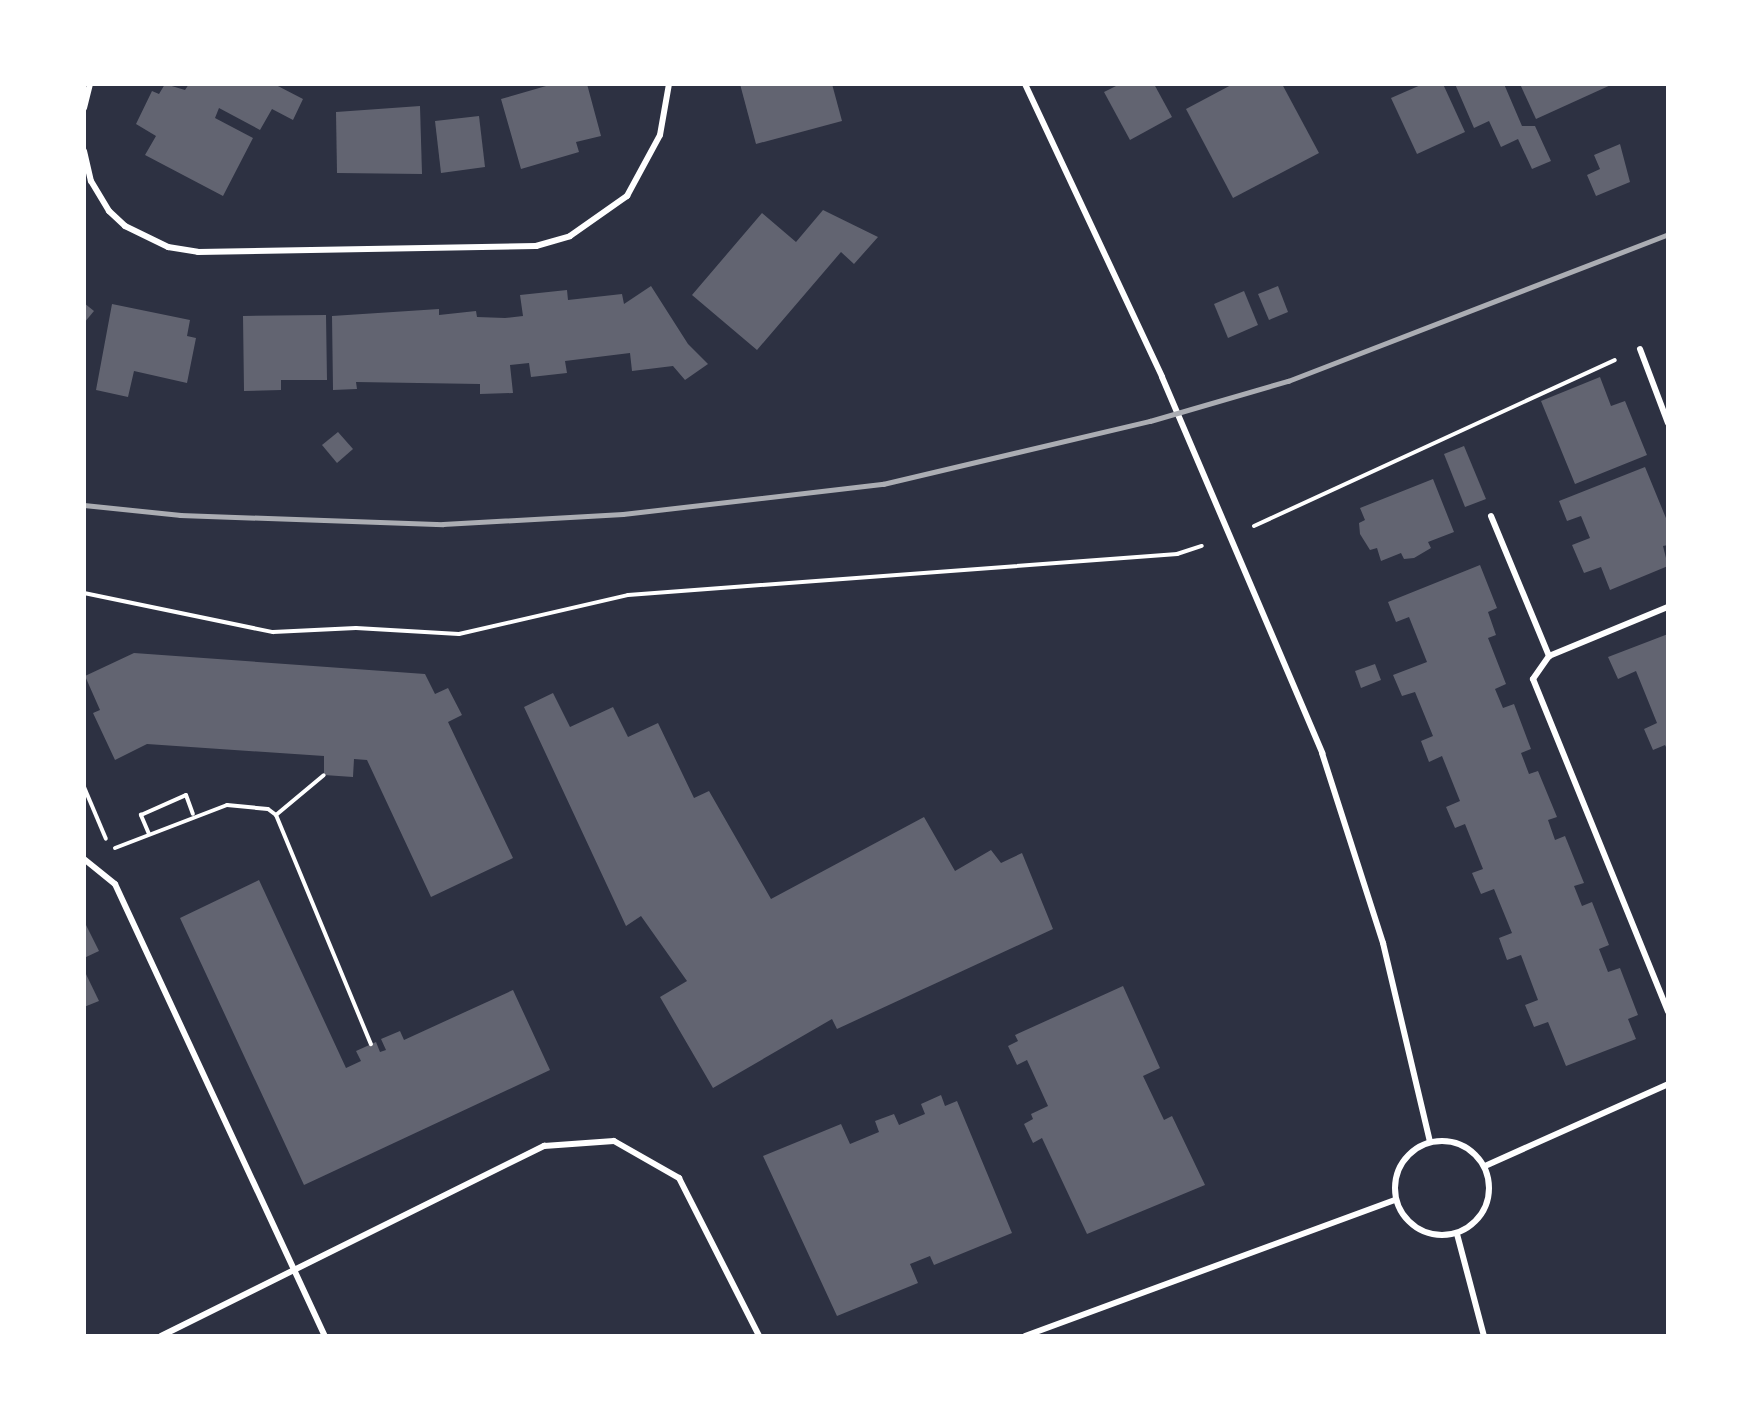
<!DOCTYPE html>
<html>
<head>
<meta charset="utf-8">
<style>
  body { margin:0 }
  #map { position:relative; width:1752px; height:1420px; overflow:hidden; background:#2d3142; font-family:Quicksand,sans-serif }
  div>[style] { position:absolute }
  .building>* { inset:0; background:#626471 }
  .path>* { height:4px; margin:-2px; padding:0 2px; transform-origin:2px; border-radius:2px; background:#fff }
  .minor>* { height:6px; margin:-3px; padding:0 3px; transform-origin:3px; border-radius:3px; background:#fff }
  .minor>.ring { margin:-3px; padding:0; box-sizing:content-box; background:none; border:6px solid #fff; border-radius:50% }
  .rail>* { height:4.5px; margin:-2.25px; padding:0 2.25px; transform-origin:2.25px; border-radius:2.25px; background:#abadb3 }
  span { translate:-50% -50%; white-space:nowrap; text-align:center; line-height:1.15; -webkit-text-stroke:4.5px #fff; paint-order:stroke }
  .frame { position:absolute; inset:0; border:86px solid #fff; pointer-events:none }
</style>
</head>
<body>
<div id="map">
  <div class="building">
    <i style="clip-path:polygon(165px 84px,185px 90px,189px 84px,274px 84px,303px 99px,293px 120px,272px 109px,260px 130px,219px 108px,215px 118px,253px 138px,223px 196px,145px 155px,156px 136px,136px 124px,152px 91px,159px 94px)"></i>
    <i style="clip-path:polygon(553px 84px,587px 84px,601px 136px,576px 142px,579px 152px,521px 169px,501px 99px)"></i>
    <i style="clip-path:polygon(740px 84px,832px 84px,842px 121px,756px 144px)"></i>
    <i style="clip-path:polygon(1120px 84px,1154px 84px,1172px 117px,1130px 140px,1104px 92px)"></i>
    <i style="clip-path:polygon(1233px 84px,1282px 84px,1319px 153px,1233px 198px,1186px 109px)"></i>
    <i style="clip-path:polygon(1423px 84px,1443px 84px,1465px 132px,1417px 154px,1391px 98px)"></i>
    <i style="clip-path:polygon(1455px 84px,1504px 84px,1522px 126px,1535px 126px,1551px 161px,1532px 169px,1518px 139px,1501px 147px,1489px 121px,1474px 128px)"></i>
    <i style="clip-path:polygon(1520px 84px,1613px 84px,1536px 119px)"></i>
    <i style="clip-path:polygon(420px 106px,422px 174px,337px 173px,336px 112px)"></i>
    <i style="clip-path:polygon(479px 116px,485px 167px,441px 173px,435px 121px)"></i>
    <i style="clip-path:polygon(1620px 144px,1630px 182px,1596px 196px,1587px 175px,1600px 169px,1594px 155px)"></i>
    <i style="clip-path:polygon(823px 210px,878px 237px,854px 264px,841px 252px,757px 350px,692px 295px,762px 213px,796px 242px)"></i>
    <i style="clip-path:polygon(651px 286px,688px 344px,708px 364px,685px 380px,673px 366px,632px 371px,630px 353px,565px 361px,567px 373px,531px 377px,529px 363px,510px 365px,513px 393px,480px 394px,480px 384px,356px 382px,357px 389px,333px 390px,332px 316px,439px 309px,439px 315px,476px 311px,477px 317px,505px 318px,523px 316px,520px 295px,567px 290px,568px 300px,622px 294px,624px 304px)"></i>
    <i style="clip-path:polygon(1278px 286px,1288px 312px,1269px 320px,1258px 294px)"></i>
    <i style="clip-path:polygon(1244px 291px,1258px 325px,1228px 338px,1214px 304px)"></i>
    <i style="clip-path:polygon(84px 303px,94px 311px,84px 323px)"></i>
    <i style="clip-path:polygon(112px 304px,190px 320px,187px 336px,196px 338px,187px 383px,134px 371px,128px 397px,96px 390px)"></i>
    <i style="clip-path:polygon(326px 315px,327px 380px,281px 380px,281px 390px,244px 391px,243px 316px)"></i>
    <i style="clip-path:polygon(1600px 377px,1611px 406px,1625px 401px,1647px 455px,1575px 484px,1541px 401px)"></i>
    <i style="clip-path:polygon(338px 432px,353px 449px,337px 463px,322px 445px)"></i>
    <i style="clip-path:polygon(1464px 446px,1486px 499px,1465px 507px,1444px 454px)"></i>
    <i style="clip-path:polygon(1645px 467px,1668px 523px,1668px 545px,1663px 546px,1668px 566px,1610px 590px,1601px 567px,1584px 573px,1572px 545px,1590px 538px,1581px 516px,1567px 521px,1559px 501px)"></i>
    <i style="clip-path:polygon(1433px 479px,1454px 532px,1428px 542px,1431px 548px,1414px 558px,1404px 559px,1401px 553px,1381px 561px,1377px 548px,1370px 550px,1360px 534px,1359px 523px,1365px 520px,1360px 508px)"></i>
    <i style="clip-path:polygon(1480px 565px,1497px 608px,1488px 612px,1496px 635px,1488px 638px,1506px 684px,1495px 689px,1503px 708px,1514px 704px,1531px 749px,1521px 753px,1529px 774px,1538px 771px,1557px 817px,1548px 820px,1555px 840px,1565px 836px,1584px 883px,1574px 886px,1582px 906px,1592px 902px,1609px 945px,1599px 949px,1608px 972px,1620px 968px,1638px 1015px,1628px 1019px,1636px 1039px,1566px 1066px,1548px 1022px,1534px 1027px,1525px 1005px,1538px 1000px,1521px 955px,1507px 960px,1499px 938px,1512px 933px,1494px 889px,1481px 894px,1472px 873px,1483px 869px,1465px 824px,1455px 828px,1446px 807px,1460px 801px,1442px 756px,1429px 762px,1421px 741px,1433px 736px,1415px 692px,1402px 696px,1393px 675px,1427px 662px,1409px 617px,1396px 622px,1388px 602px)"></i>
    <i style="clip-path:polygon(1668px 634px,1668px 751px,1665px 745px,1653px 750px,1644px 729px,1657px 723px,1636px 671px,1618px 679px,1608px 657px)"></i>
    <i style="clip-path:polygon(134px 653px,425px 674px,435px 694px,448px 688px,462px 715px,448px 722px,513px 858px,431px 897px,367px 760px,354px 759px,353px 777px,324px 775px,324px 756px,147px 744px,115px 760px,93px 713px,100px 710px,85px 676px)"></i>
    <i style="clip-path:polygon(1375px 664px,1381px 680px,1361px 688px,1355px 671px)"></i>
    <i style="clip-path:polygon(553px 693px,570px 727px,613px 707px,628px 737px,658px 723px,694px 798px,709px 791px,771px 899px,924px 817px,955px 871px,991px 850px,1001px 863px,1022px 853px,1053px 929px,837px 1029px,832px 1019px,713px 1088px,660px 997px,687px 981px,641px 916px,626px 926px,524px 707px)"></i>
    <i style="clip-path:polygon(259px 880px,346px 1068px,361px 1061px,356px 1051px,376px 1042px,380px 1052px,386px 1050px,381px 1039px,400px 1031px,404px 1040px,513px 990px,550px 1070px,304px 1185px,180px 918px)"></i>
    <i style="clip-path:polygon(84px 921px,99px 951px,84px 958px)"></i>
    <i style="clip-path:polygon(84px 970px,99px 1001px,84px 1007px)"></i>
    <i style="clip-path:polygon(1123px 986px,1160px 1068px,1143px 1076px,1164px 1120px,1172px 1116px,1205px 1185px,1087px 1234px,1042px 1138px,1033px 1143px,1024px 1124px,1033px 1119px,1031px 1114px,1048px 1106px,1027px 1060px,1017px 1065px,1008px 1046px,1018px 1041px,1015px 1035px)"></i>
    <i style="clip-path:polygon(941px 1095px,945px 1106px,957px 1101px,1012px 1233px,934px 1265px,930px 1256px,910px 1264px,918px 1283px,837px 1316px,763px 1156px,841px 1124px,850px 1144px,879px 1132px,875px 1121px,894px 1114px,899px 1125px,925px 1114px,921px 1104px)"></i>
  </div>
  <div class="path">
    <i style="left:1254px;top:526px;width:397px;rotate:-24.7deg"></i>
    <i style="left:84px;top:593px;width:193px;rotate:11.7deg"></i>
    <i style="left:273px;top:632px;width:83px;rotate:-2.8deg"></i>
    <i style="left:356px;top:628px;width:103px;rotate:3.3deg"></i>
    <i style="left:459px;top:634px;width:173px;rotate:-13deg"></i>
    <i style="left:628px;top:595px;width:551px;rotate:-4.27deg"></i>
    <i style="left:1177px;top:554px;width:26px;rotate:-18deg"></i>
    <i style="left:84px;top:787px;width:56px;rotate:67.1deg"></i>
    <i style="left:276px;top:815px;width:62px;rotate:-39.8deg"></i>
    <i style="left:149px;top:834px;width:21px;rotate:-113deg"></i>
    <i style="left:141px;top:815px;width:49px;rotate:-24deg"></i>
    <i style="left:186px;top:795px;width:20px;rotate:70deg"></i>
    <i style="left:115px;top:848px;width:120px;rotate:-21deg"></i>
    <i style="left:227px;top:805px;width:41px;rotate:5.6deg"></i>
    <i style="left:268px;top:809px;width:10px;rotate:37deg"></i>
    <i style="left:276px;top:815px;width:248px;rotate:67.5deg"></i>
  </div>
  <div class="minor">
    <i style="left:1025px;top:84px;width:323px;rotate:64.9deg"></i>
    <i style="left:1162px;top:377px;width:409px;rotate:66.9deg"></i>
    <i style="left:1322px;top:753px;width:200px;rotate:72.2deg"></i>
    <i style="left:1383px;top:943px;width:204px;rotate:76.7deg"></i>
    <i style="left:84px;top:108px;width:25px;rotate:-76deg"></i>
    <i style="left:84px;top:151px;width:31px;rotate:77deg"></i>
    <i style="left:91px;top:181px;width:35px;rotate:59deg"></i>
    <i style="left:109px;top:211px;width:22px;rotate:43deg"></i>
    <i style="left:125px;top:226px;width:48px;rotate:26deg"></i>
    <i style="left:168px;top:247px;width:30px;rotate:9deg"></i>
    <i style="left:198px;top:252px;width:338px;rotate:-1deg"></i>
    <i style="left:536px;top:246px;width:35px;rotate:-16deg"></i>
    <i style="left:570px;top:236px;width:70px;rotate:-35.1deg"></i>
    <i style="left:627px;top:196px;width:69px;rotate:-61.6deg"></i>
    <i style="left:660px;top:135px;width:52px;rotate:-80deg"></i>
    <i style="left:1640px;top:349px;width:79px;rotate:69.3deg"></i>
    <i style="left:1491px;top:516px;width:152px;rotate:67.5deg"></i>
    <i style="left:1549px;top:656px;width:28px;rotate:125deg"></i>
    <i style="left:1533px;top:679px;width:359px;rotate:67.9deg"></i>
    <i style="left:1549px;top:656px;width:129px;rotate:-22.4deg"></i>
    <i style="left:84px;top:859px;width:40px;rotate:39deg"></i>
    <i style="left:115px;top:884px;width:498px;rotate:65.1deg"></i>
    <i class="ring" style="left:1395px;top:1141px;width:88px;height:88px"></i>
    <i style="left:1485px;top:1166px;width:201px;rotate:-24.1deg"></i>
    <i style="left:1457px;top:1234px;width:106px;rotate:75.2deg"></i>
    <i style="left:161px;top:1336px;width:428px;rotate:-26.4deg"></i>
    <i style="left:544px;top:1146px;width:70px;rotate:-4.1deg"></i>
    <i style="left:614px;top:1141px;width:75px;rotate:29.6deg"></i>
    <i style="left:679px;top:1178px;width:177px;rotate:63.1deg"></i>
    <i style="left:1025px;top:1336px;width:394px;rotate:-20.2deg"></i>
  </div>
  <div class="rail">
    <i style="left:84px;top:505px;width:97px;rotate:5.9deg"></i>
    <i style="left:180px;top:515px;width:263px;rotate:2deg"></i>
    <i style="left:443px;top:524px;width:180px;rotate:-3.2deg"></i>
    <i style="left:623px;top:514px;width:262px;rotate:-6.6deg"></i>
    <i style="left:883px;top:484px;width:274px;rotate:-13.3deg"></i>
    <i style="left:1150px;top:421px;width:144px;rotate:-16.2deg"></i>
    <i style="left:1288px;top:381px;width:407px;rotate:-21.1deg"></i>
  </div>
  <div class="frame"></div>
</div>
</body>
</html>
